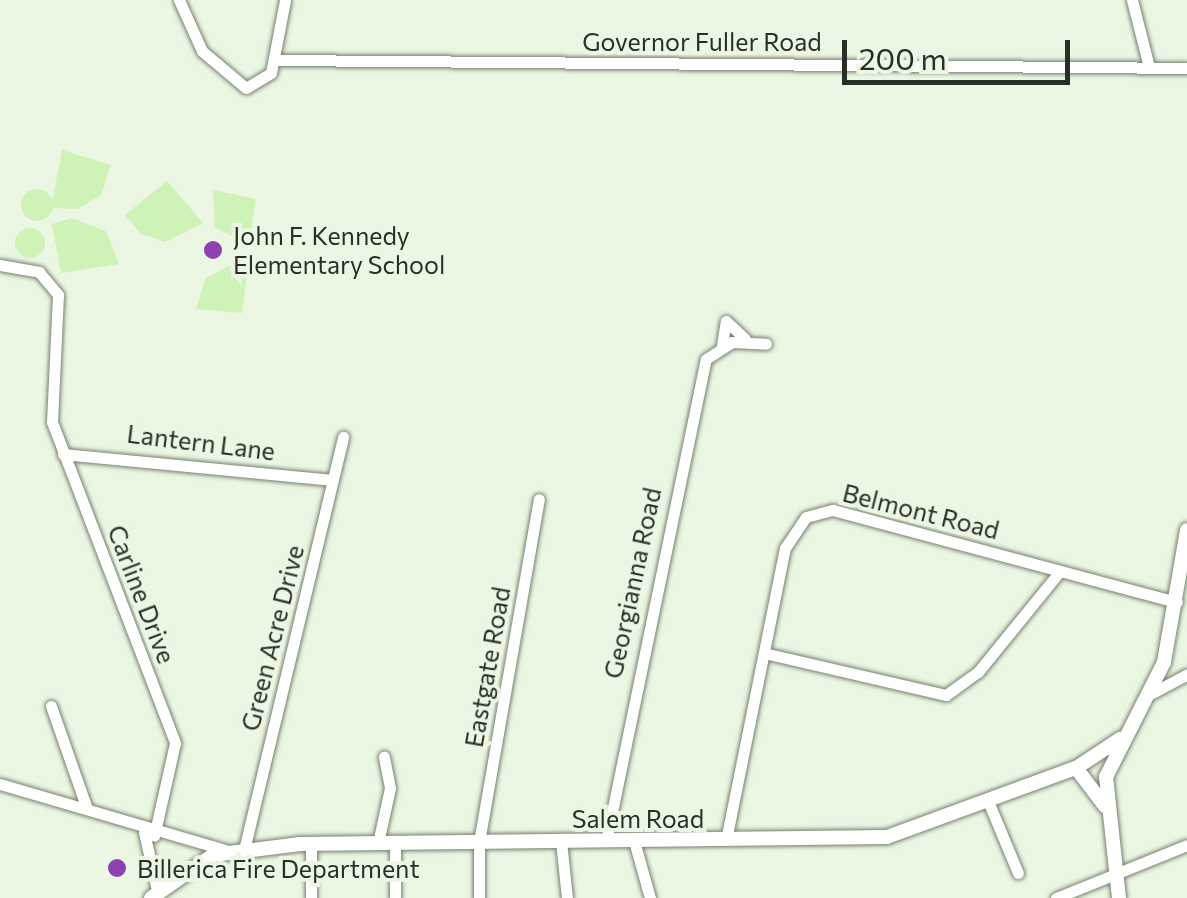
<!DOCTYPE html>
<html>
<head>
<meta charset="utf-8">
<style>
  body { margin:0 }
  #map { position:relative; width:1187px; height:898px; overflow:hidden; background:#ebf7e3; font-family:Commissioner,sans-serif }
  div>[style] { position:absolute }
  .green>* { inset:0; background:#cff2b7 }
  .round { border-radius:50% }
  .roads { filter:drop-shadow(0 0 2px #76816f) drop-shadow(0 0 2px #76816f) }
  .minor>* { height:11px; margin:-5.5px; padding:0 5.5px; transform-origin:5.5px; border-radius:5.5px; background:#fff }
  .major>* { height:14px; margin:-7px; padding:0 7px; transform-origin:7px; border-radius:7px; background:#fff }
  .dots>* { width:28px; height:28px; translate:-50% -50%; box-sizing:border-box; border:5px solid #ebf7e3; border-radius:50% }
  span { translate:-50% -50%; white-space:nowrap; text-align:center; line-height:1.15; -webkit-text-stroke:8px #ebf7e3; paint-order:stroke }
  .street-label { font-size:25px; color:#292e26 }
  .poi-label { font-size:25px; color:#292e26 }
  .left { translate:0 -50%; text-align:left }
  .scale { position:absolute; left:842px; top:40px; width:228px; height:45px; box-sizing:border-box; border:5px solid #292e26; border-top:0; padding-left:12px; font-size:30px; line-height:35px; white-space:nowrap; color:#292e26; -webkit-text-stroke:8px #ebf7e3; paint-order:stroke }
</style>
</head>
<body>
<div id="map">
  <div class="green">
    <i style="clip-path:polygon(62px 150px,111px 165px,101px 195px,78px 209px,51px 208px)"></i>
    <i style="clip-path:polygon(167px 181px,203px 223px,165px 242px,141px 234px,125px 215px)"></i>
    <i class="round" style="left:21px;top:189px;width:32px;height:32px"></i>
    <i style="clip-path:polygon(213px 190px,256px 199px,249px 244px,215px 228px)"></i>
    <i style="clip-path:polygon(72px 218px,106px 231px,119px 264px,61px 273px,52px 224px)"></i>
    <i class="round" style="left:15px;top:228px;width:30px;height:30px"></i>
    <i style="clip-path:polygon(229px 266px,248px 269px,242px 313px,196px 309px,205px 279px)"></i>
  </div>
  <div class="roads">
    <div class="minor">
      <i style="left:179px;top:0;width:56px;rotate:65.7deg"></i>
      <i style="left:202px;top:51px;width:57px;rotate:40.1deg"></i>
      <i style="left:246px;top:88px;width:29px;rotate:-31deg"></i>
      <i style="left:271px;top:73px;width:74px;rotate:-79.1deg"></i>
      <i style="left:1132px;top:0;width:69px;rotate:75.8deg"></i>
      <i style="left:277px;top:60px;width:910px;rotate:0.5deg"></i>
      <i style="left:0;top:265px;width:40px;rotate:10deg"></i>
      <i style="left:39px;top:272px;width:30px;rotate:50deg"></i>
      <i style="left:58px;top:295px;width:127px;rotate:92.7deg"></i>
      <i style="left:52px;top:422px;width:344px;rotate:69deg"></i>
      <i style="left:175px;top:743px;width:95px;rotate:102.7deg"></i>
      <i style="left:722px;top:345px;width:24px;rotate:-81deg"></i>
      <i style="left:726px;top:321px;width:26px;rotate:43deg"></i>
      <i style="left:63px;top:454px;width:271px;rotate:5.5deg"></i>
      <i style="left:764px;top:653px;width:187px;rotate:13deg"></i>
      <i style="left:946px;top:695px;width:39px;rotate:-36deg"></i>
      <i style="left:978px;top:672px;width:130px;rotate:-50.9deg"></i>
      <i style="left:1152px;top:693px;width:40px;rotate:-28deg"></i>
      <i style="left:51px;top:706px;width:109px;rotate:70.7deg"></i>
      <i style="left:0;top:784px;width:234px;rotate:16.3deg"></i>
      <i style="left:988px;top:801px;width:78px;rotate:67.4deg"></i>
      <i style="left:144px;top:832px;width:59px;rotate:77.4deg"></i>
      <i style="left:726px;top:840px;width:298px;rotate:-78.6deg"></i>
      <i style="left:785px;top:548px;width:37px;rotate:-56deg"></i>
      <i style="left:806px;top:517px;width:28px;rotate:-15deg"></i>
      <i style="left:833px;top:510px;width:356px;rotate:15deg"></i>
      <i style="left:561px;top:841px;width:57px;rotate:84deg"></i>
      <i style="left:606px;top:841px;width:492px;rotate:-78.3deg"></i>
      <i style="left:706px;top:359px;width:31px;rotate:-33deg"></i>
      <i style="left:732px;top:342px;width:34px;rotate:3deg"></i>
      <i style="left:634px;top:841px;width:59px;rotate:74.3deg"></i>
      <i style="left:378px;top:843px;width:56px;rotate:-77.7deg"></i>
      <i style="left:390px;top:788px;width:32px;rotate:-101deg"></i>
      <i style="left:395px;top:843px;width:55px;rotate:90deg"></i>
      <i style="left:311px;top:844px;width:54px;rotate:90deg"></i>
      <i style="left:244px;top:850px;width:425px;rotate:-76.5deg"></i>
      <i style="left:479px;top:898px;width:56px;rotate:-90deg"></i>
      <i style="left:479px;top:842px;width:348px;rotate:-80.1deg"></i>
      <i style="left:1056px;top:898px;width:141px;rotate:-22deg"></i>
    </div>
    <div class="major">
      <i style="left:1076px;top:768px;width:48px;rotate:52.7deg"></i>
      <i style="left:151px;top:898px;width:75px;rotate:-34.7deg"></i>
      <i style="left:213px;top:855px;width:88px;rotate:-7.2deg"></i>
      <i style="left:300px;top:844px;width:587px;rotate:-0.68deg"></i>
      <i style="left:887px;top:837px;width:201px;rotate:-20.1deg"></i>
      <i style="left:1076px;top:768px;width:53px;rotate:-33.4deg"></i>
      <i style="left:1119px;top:898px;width:122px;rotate:-96.1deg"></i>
      <i style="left:1106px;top:777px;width:129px;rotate:-63.2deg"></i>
      <i style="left:1164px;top:662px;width:134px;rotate:-80.1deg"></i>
    </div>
  </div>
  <div class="dots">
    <i style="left:213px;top:250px;background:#8d41b2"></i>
    <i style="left:117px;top:868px;background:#8d41b2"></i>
  </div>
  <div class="street-label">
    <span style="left:702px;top:41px">Governor Fuller Road</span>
    <span style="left:201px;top:442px;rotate:7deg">Lantern Lane</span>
    <span style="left:921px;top:511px;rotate:14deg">Belmont Road</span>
    <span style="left:632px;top:583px;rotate:-78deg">Georgianna Road</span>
    <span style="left:142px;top:594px;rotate:69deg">Carline Drive</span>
    <span style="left:272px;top:638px;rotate:-76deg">Green Acre Drive</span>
    <span style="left:487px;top:667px;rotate:-80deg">Eastgate Road</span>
    <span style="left:638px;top:818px">Salem Road</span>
  </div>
  <div class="poi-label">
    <span class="left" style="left:233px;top:250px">John F. Kennedy<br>Elementary School</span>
    <span class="left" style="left:137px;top:868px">Billerica Fire Department</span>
  </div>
  <div class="scale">200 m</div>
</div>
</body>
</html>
